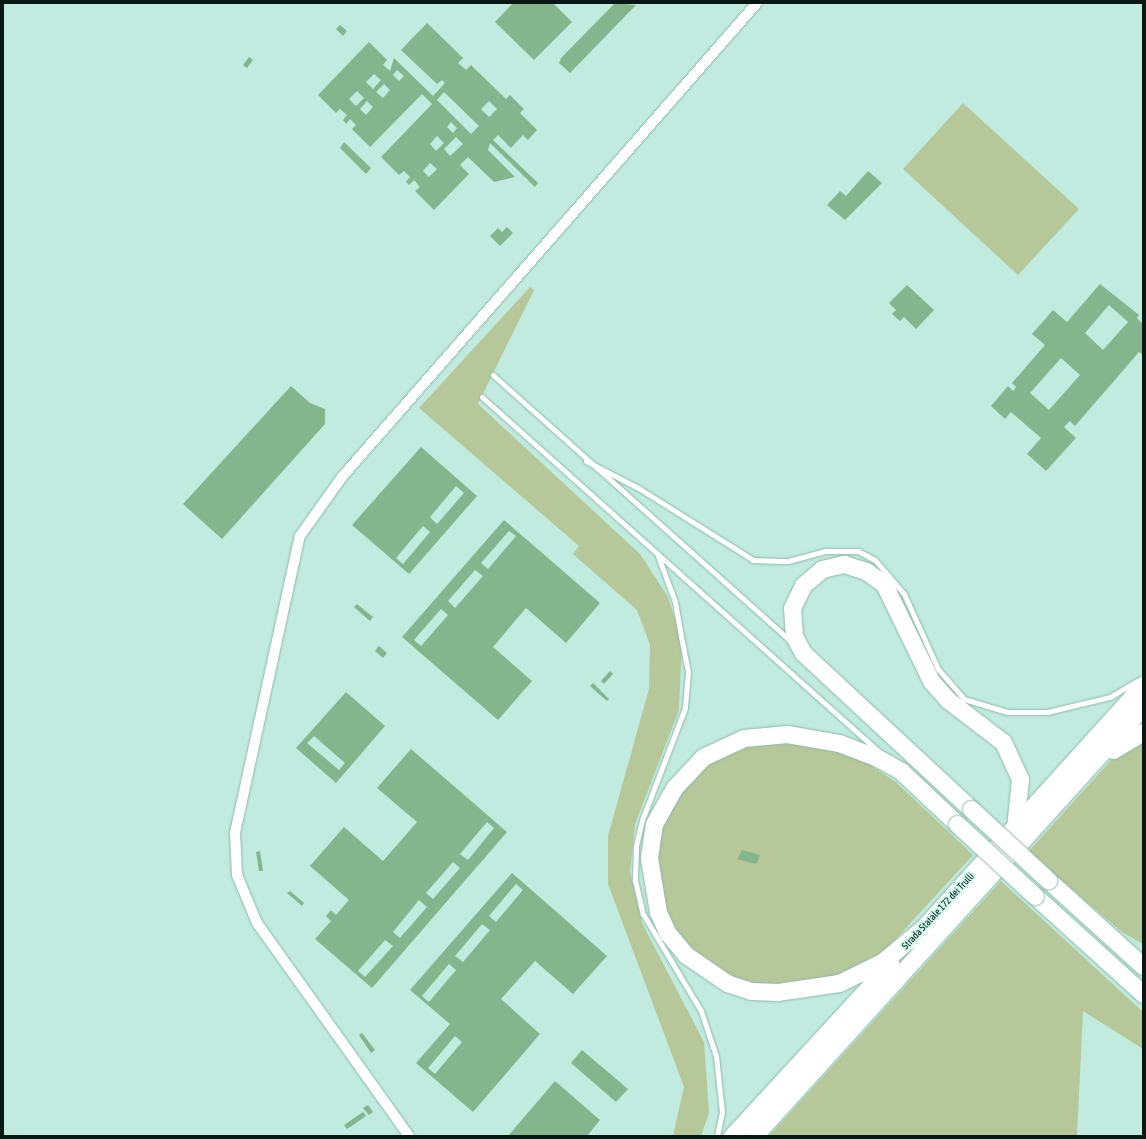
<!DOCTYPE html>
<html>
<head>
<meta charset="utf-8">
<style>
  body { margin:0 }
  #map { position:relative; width:1146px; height:1139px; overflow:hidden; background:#c0ebde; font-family:"Asap Condensed",sans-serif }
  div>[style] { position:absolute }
  .green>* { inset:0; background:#b6c799 }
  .building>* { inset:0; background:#83b68d }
  .roads { filter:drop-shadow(0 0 1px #90b9ad) drop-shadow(0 0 1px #90b9ad) }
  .service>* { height:5px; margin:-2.5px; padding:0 2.5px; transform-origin:2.5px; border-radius:2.5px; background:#fff }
  .minor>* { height:10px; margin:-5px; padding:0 5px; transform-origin:5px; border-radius:5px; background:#fff }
  .trunk>* { height:17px; margin:-8.5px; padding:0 8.5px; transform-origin:8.5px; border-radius:8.5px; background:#fff }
  .bridges { filter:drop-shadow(0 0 1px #90b9ad) drop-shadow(0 0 1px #90b9ad) }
  .trunk-bridge>* { height:17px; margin:-8.5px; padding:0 8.5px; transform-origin:8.5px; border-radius:8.5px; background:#fff }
  span { translate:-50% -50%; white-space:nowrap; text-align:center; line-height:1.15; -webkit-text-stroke:4px #cdf8eb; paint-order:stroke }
  .street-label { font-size:10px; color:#081914 }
  .frame { position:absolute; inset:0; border:4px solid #081914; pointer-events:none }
</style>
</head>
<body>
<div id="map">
  <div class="green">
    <i style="clip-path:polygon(963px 103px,1079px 209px,1018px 275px,903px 169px)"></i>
    <i style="clip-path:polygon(530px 287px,534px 290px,478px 404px,640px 554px,668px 597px,682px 642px,679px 710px,635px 824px,630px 872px,642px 923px,704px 1042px,709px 1113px,701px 1136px,673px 1136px,684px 1087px,608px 884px,608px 836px,649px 689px,650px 645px,637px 610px,573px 554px,579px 546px,419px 408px)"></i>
    <i style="clip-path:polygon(1143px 738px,1143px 944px,1122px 932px,1028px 852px,1113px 758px)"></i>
    <i style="clip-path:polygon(765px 739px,818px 742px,863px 760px,897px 783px,973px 855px,894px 941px,878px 956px,838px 977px,757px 987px,710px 967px,673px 931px,657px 893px,656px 841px,670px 803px,716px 755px)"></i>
    <i style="clip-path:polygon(1001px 881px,1143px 1012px,1143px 1049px,1083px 1011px,1077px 1136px,769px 1136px)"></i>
  </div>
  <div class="building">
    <i style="clip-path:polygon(513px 3px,553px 3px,572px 22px,534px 60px,495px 22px)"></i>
    <i style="clip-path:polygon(615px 3px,636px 5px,570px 73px,559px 63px,561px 58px)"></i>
    <i style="clip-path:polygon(evenodd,427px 23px,463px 58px,458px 63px,466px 70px,471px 65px,506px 99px,510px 95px,524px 109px,520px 113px,537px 130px,528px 140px,523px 135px,511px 148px,498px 135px,493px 140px,538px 183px,535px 187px,490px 143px,488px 150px,515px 177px,494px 182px,468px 157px,460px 165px,469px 174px,434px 210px,415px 191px,420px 187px,414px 180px,409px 185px,406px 182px,410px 177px,404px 171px,399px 175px,381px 157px,432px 104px,422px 94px,370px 147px,352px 129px,356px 125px,350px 119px,346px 124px,343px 120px,347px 115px,340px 109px,336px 113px,318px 95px,369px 42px,387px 60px,383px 65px,390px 71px,394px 58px,433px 96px,445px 83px,442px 80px,437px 84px,401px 50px,427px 23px,397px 70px,404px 76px,399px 81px,393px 75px,397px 70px,427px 23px,374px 74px,381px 80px,373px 89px,366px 82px,374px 74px,427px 23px,384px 84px,390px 90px,383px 98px,376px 92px,384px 84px,427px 23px,357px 91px,364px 98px,356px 106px,349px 99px,357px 91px,427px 23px,444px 92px,479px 126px,471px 134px,437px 100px,444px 92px,427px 23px,367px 101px,373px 107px,366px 115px,360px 109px,367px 101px,427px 23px,489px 101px,497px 109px,489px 117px,481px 109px,489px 101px,427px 23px,451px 122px,457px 128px,453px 133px,447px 127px,451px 122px,427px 23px,437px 136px,444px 143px,436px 151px,430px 144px,437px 136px,427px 23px,456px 137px,463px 144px,450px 156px,444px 149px,456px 137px,427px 23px,430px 163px,437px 169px,429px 177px,423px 171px,430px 163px)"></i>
    <i style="clip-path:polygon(340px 25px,347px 31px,343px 36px,336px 29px)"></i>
    <i style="clip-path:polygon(249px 57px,253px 60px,247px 68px,243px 65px)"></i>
    <i style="clip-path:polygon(344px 142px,371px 168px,366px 174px,340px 148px)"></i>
    <i style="clip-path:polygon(868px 171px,882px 183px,845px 220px,827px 205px,840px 191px,846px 196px)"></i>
    <i style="clip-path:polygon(507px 227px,513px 233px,500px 246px,490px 236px,498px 228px,502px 232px)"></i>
    <i style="clip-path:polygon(evenodd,1100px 284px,1139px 315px,1137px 318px,1143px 324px,1143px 355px,1139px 352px,1075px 426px,1070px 421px,1064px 427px,1076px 438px,1046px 471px,1027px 454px,1041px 438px,1011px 412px,1005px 419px,991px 406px,1008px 386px,1013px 391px,1016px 387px,1012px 383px,1045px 345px,1032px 334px,1053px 310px,1067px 322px,1100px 284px,1109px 305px,1128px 322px,1103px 350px,1085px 333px,1109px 305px,1100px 284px,1061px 358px,1080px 375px,1049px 410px,1030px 393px,1061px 358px)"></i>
    <i style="clip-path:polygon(907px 285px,934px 310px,916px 329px,904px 317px,900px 321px,892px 314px,896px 310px,889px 303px)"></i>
    <i style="clip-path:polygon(291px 386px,310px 403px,325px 409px,325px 424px,222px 539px,183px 504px)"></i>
    <i style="clip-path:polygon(evenodd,421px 447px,477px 496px,409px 574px,352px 525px,421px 447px,456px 486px,464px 493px,437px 524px,430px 517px,456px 486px,421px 447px,423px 526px,430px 532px,403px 564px,396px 558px,423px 526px)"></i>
    <i style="clip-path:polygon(evenodd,504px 520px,600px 603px,566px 643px,526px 608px,493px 647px,532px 681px,498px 720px,402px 637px,504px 520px,509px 531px,516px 536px,488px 569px,481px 563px,509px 531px,504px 520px,475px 570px,483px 576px,455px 608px,448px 601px,475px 570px,504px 520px,441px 609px,448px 615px,421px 646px,414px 640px,441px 609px)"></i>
    <i style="clip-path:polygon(357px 604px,373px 617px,370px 621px,354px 607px)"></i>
    <i style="clip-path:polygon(379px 646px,387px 653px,383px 658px,375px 651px)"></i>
    <i style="clip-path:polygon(610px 671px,613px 674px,604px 684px,601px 681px)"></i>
    <i style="clip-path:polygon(593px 683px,609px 699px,607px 701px,590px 686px)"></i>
    <i style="clip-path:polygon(evenodd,346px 692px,385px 726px,336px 783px,296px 748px,346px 692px,314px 736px,345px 763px,339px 770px,307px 743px,314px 736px)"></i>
    <i style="clip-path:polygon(evenodd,411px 749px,507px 832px,372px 988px,315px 939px,331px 921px,326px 916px,331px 910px,336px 915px,349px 900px,310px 866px,344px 827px,383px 861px,417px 822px,377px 788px,411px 749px,487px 822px,494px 828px,468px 860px,460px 854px,487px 822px,411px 749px,453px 862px,460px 868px,433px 899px,426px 893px,453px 862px,411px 749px,419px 900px,427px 907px,400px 938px,393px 932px,419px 900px,411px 749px,385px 940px,393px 946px,365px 977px,358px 971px,385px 940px)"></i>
    <i style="clip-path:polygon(742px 850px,760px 855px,756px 864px,737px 859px)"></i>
    <i style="clip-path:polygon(260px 851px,263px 871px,259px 871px,256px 852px)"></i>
    <i style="clip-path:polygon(evenodd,512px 873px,607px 956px,573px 994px,535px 961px,501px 999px,540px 1034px,473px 1112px,416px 1063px,450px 1024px,410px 990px,512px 873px,516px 884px,523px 890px,496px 922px,489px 916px,516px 884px,512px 873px,482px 924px,490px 930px,463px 962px,455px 956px,482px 924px,512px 873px,449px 964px,456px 970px,429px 1002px,422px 996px,449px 964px,512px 873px,455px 1036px,462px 1042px,435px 1074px,428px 1068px,455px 1036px)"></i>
    <i style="clip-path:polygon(290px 891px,304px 903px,302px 906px,287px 893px)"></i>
    <i style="clip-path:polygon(362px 1033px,375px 1050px,371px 1053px,359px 1035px)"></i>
    <i style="clip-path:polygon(582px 1050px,628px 1089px,616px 1102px,571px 1063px)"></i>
    <i style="clip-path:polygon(555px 1081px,600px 1120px,587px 1136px,508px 1136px)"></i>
    <i style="clip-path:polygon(368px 1105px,373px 1112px,369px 1115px,363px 1108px)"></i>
    <i style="clip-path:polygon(363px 1112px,366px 1116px,347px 1129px,344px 1125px)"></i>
  </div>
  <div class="roads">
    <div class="service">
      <i style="left:493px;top:375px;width:399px;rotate:41.8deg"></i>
      <i style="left:482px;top:397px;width:531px;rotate:41.79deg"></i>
      <i style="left:586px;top:461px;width:61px;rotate:27.4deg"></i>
      <i style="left:640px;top:489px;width:133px;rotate:32.1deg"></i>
      <i style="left:753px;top:560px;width:35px;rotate:2deg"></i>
      <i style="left:788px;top:561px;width:38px;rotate:-15deg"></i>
      <i style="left:825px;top:551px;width:33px"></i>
      <i style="left:858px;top:551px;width:19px;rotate:28deg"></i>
      <i style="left:875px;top:560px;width:45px;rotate:49.5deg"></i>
      <i style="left:904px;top:594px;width:82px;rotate:65.6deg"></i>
      <i style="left:938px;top:669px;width:40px;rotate:49deg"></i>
      <i style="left:964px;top:699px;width:45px;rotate:16.8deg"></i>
      <i style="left:1007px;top:712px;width:40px"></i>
      <i style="left:1047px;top:712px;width:65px;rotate:-13.4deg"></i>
      <i style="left:1110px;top:697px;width:31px;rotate:-31deg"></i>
      <i style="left:658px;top:556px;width:49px;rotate:69.7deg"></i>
      <i style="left:675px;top:602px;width:35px;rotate:80deg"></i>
      <i style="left:681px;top:636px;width:37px;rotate:79deg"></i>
      <i style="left:688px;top:672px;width:36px;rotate:95deg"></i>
      <i style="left:685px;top:708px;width:120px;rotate:111deg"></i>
      <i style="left:642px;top:820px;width:28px;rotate:103deg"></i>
      <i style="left:636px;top:847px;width:33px;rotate:92deg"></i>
      <i style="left:635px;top:880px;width:35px;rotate:77deg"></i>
      <i style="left:643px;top:914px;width:113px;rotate:59.1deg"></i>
      <i style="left:701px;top:1011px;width:47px;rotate:71.6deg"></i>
      <i style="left:716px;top:1056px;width:56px;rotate:83.9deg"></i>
      <i style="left:722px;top:1112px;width:25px;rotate:102deg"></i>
    </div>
    <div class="minor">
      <i style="left:409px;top:1136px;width:262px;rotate:-125.5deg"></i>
      <i style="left:257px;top:923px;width:52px;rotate:-112.6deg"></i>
      <i style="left:237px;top:875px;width:42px;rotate:-92.7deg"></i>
      <i style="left:235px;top:833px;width:304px;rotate:-77.7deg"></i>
      <i style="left:300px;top:536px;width:72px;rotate:-54.6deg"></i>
      <i style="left:342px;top:477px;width:630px;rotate:-48.8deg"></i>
    </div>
    <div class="trunk">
      <i style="left:1113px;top:750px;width:35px;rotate:-31deg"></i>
      <i style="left:971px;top:809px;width:229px;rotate:-137.1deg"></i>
      <i style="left:803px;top:653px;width:19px;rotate:-118deg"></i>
      <i style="left:794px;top:636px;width:28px;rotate:-94deg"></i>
      <i style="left:792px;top:608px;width:25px;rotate:-64deg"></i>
      <i style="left:803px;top:585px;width:25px;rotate:-40deg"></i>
      <i style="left:822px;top:569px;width:23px;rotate:-13deg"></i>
      <i style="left:844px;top:564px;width:23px;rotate:18deg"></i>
      <i style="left:866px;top:571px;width:22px;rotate:36deg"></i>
      <i style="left:884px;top:584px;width:108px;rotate:64.1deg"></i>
      <i style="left:931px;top:681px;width:25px;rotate:48deg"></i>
      <i style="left:948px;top:700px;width:69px;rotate:37.4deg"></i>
      <i style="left:1003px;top:742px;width:41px;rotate:65.3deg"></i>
      <i style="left:1020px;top:779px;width:49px;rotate:95.8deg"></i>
      <i style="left:1048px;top:880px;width:128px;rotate:42.2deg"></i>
      <i style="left:1035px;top:896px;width:146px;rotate:42.2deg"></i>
      <i style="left:923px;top:928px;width:53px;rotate:140.3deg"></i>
      <i style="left:882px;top:962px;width:48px;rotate:154deg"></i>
      <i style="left:839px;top:983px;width:63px;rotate:171.7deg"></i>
      <i style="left:777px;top:992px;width:26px;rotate:-178deg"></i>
      <i style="left:751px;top:991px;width:25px;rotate:-162deg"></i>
      <i style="left:727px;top:983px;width:50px;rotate:-145.7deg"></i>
      <i style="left:686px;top:955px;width:30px;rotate:-130deg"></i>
      <i style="left:667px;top:932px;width:22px;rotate:-114deg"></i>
      <i style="left:658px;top:912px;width:55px;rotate:-99.5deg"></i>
      <i style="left:649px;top:858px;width:34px;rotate:-82deg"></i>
      <i style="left:654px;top:824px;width:41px;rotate:-60.9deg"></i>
      <i style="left:674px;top:788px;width:42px;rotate:-46.9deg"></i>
      <i style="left:703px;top:757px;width:45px;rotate:-24.9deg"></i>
      <i style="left:744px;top:738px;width:43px;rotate:-5.3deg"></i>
      <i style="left:787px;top:734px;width:53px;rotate:9.8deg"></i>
      <i style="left:839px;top:743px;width:40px;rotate:21deg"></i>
      <i style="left:876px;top:757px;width:29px;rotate:29deg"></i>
      <i style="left:901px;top:771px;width:77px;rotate:43.4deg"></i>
      <i style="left:915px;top:937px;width:340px;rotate:-47.9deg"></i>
      <i style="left:732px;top:1136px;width:234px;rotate:-47.4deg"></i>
      <i style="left:754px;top:1136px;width:579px;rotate:-47.8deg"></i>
    </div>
  </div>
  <div class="bridges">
    <div class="trunk-bridge">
      <i style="left:971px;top:809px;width:105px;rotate:42.7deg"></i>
      <i style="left:957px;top:824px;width:106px;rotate:42.7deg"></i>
    </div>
  </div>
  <div class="street-label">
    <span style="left:938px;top:911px;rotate:-47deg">Strada Statale 172 dei Trulli</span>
  </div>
  <div class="frame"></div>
</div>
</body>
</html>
